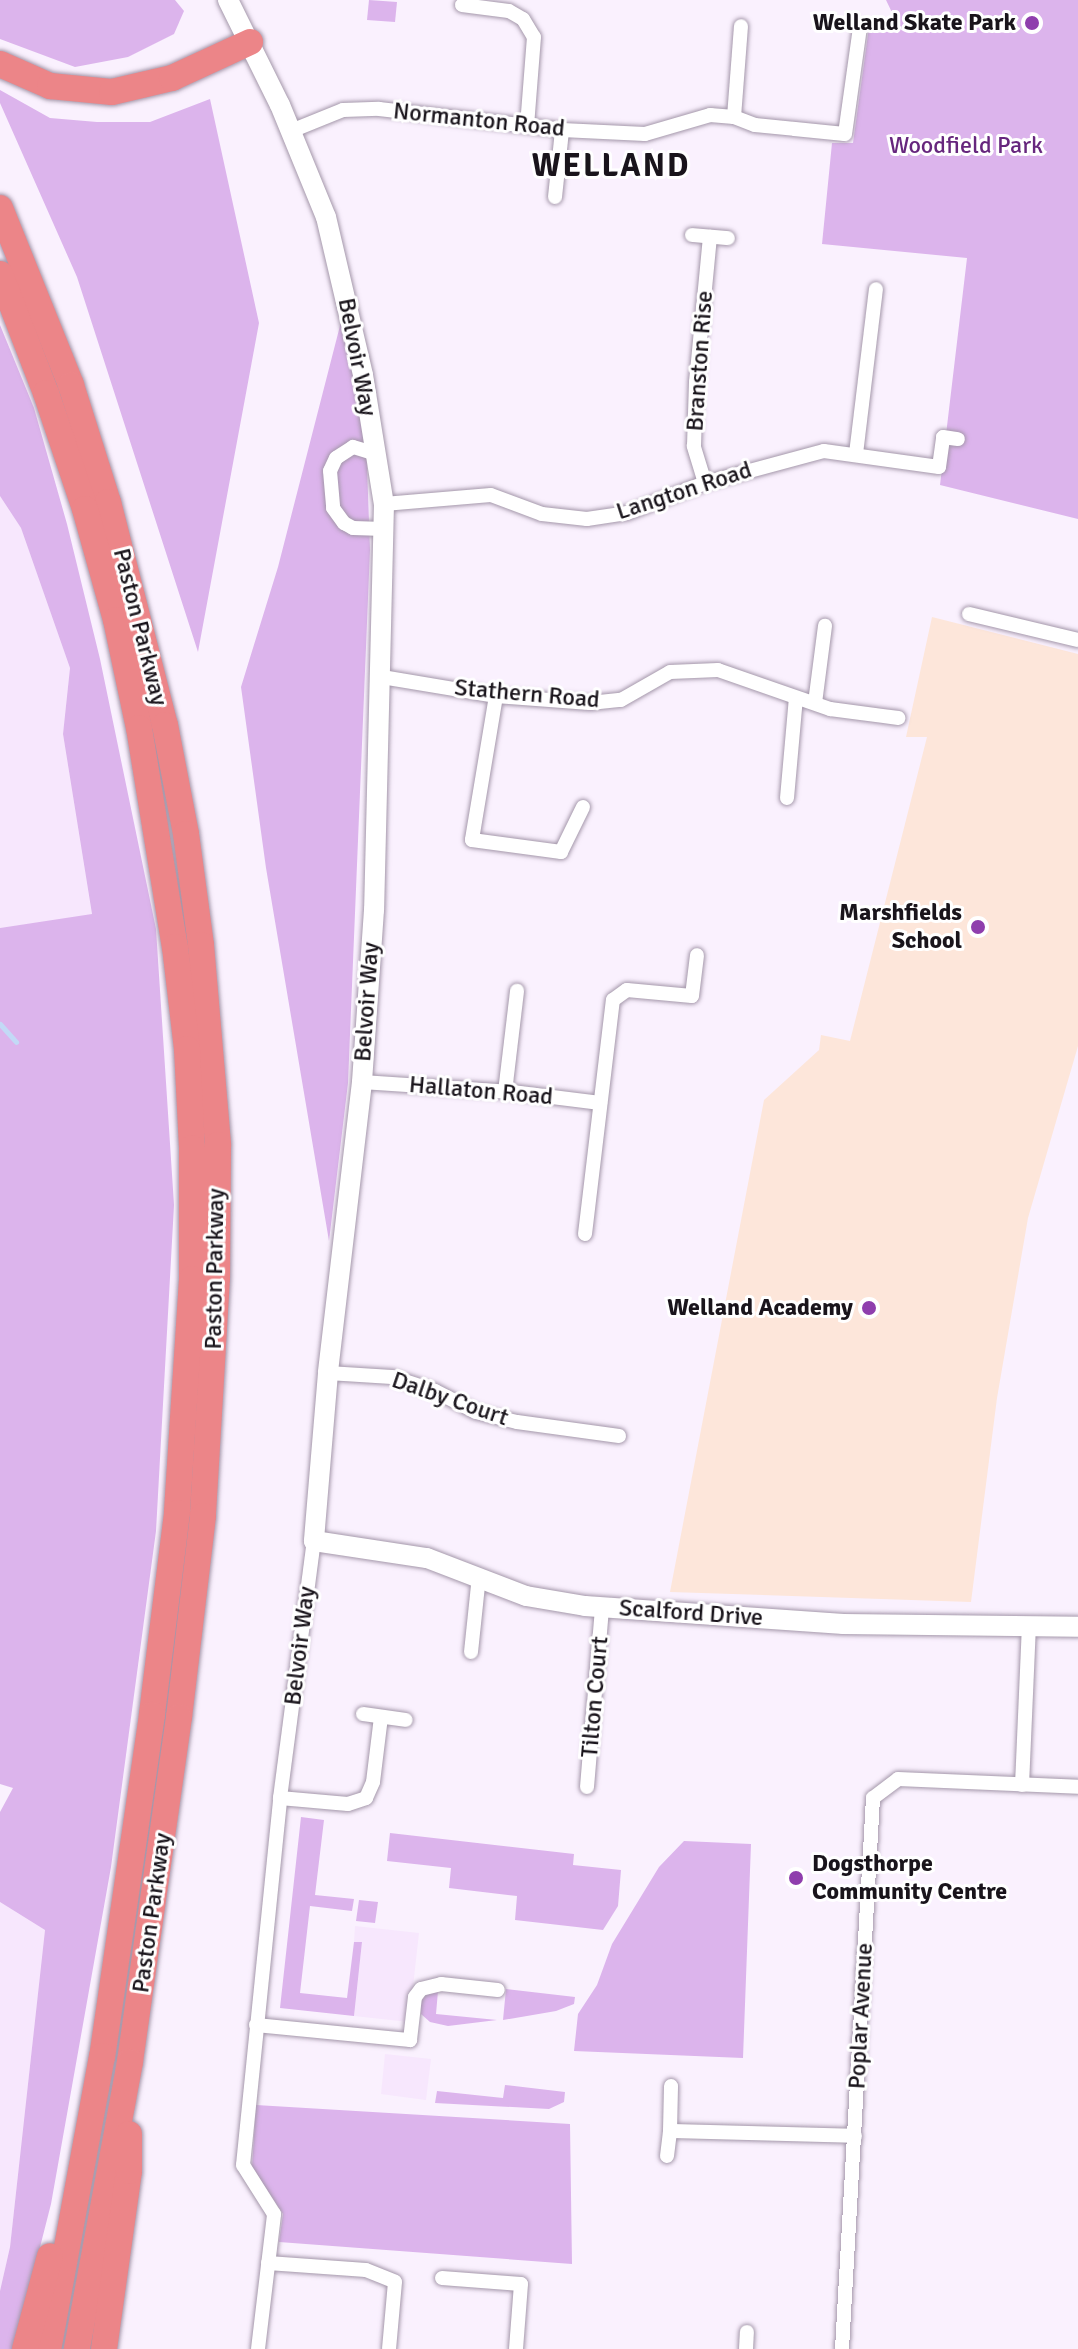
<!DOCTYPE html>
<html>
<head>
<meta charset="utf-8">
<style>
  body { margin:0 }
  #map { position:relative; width:1078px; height:2349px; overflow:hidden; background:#faf1fe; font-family:Signika,sans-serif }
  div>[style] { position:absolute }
  .built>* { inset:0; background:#f7e7fd }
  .education>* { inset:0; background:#fde6da }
  .green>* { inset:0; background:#dcb4ec }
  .stream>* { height:5px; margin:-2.5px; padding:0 2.5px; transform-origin:2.5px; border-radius:2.5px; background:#c3d9f6 }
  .roads { filter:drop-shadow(0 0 2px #a497aa) drop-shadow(0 0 2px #a497aa) }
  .street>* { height:14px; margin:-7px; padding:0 7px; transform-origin:7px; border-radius:7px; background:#fff }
  .secondary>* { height:20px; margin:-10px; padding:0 10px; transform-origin:10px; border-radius:10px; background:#fff }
  .highway>* { height:26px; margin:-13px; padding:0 13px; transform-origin:13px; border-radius:13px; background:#ec8588 }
  .dots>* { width:22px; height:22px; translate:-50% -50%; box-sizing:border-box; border:4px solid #fff; border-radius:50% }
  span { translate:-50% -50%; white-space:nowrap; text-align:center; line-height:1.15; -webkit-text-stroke:6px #fff; paint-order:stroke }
  .poi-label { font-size:24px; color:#19141b; font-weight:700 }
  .right { translate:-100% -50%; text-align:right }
  .left { translate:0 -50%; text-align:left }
  .street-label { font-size:24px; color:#19141b }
  .park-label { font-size:24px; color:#66267d }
  .district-label { font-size:32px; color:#19141b; font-weight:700; letter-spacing:2px }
</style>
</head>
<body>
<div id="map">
  <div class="built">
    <i style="clip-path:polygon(0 496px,21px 528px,70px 668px,63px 734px,92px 915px,0 928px)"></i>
    <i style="clip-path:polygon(0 1902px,45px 1930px,10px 2247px,0 2291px)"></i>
    <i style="clip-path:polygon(355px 1926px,419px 1933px,409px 2022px,354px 2016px,362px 1943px,354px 1942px)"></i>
    <i style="clip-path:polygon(385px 2054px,431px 2059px,426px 2100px,381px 2094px)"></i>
  </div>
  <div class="education">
    <i style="clip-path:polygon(932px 617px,1078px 654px,1078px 1046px,1028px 1218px,997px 1398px,971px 1602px,670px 1592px,764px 1100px,819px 1050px,821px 1035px,850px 1041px,927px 737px,906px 737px)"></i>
  </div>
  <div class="green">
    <i style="clip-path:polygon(0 0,175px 0,184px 11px,174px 34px,128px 57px,75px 67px,0 39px)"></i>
    <i style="clip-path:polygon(369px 0,397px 2px,395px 22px,367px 20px)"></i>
    <i style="clip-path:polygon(886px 0,1078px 0,1078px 519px,940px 485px,967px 258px,822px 244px,832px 143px,853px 143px,870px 20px,897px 23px)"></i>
    <i style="clip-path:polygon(0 90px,50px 118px,97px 122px,150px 122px,210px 99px,259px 323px,198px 652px,77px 277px,0 103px)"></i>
    <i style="clip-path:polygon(343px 314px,366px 438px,370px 550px,348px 1083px,329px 1241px,266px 868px,241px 687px,278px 567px)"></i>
    <i style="clip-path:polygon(0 325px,34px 408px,67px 524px,100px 659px,156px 929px,174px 1205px,156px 1531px,111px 1867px,51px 2204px,14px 2349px,0 2349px,0 2291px,10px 2247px,45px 1930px,0 1902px,0 1812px,13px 1788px,0 1784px,0 928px,92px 914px,63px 734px,70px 668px,21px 528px,0 496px)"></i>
    <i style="clip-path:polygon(301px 1817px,324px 1820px,315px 1895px,354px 1899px,352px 1911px,310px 1906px,300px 1993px,347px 1998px,354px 1942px,362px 1942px,354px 2016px,280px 2008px)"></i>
    <i style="clip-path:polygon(390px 1833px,574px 1854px,573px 1865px,621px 1870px,618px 1906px,603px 1930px,515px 1920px,517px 1896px,449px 1888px,451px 1868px,387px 1861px)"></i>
    <i style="clip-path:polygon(684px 1841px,751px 1844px,743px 2058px,574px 2051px,578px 2014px,597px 1985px,612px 1944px,659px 1867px)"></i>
    <i style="clip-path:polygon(359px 1900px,378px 1902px,375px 1923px,356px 1921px)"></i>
    <i style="clip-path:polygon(506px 1989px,575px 1997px,574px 2004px,556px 2011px,503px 2020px)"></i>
    <i style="clip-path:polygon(438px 1991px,436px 2014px,497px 2020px,448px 2026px,430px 2022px,421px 2014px,421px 2001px,429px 1992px)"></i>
    <i style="clip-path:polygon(505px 2085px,565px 2092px,564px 2102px,549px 2109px,435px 2103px,437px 2091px,503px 2098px)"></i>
    <i style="clip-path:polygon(256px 2105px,570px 2124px,572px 2264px,279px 2242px,283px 2214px,252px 2167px)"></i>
  </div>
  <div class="stream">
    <i style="left:0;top:1024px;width:24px;rotate:48deg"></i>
  </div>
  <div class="roads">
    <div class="street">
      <i style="left:462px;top:5px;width:47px;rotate:7.3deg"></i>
      <i style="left:509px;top:11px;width:16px;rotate:30deg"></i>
      <i style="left:523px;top:19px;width:21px;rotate:59deg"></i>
      <i style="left:534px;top:37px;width:88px;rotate:94.5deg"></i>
      <i style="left:734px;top:117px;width:91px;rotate:-85.6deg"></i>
      <i style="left:291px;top:131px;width:56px;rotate:-22deg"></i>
      <i style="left:343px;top:110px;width:36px;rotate:-2deg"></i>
      <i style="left:379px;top:109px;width:184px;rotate:6.5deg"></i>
      <i style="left:562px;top:130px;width:83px;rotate:2.8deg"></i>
      <i style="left:645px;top:134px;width:68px;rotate:-16.3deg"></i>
      <i style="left:710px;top:115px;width:24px;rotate:5deg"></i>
      <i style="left:734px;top:117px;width:22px;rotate:21deg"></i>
      <i style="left:755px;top:125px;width:90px;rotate:5.7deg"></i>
      <i style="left:845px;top:134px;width:108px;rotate:-82deg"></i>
      <i style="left:555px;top:197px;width:67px;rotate:-84deg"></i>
      <i style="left:692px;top:235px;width:36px;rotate:5deg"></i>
      <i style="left:373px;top:453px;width:21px;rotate:-163deg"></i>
      <i style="left:353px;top:447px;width:20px;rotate:147deg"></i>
      <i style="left:336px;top:458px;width:14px;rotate:115deg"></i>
      <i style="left:330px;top:471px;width:37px;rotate:85deg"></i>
      <i style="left:333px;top:508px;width:19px;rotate:54deg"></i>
      <i style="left:344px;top:523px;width:10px;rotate:29deg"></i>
      <i style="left:353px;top:528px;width:31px;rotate:2deg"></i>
      <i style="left:856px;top:454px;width:166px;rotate:-83.1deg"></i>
      <i style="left:705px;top:483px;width:39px;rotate:-107deg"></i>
      <i style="left:694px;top:446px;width:64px;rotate:-88.2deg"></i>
      <i style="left:696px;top:382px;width:146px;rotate:-84.5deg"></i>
      <i style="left:384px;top:504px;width:107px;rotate:-4.8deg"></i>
      <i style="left:491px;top:495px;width:54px;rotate:20.4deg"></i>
      <i style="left:542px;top:514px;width:45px;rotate:6.3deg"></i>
      <i style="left:587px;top:519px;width:40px;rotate:-8.5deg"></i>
      <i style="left:627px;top:513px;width:84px;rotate:-21deg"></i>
      <i style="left:705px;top:483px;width:123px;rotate:-15.1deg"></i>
      <i style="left:824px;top:451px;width:116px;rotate:7.9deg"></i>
      <i style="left:939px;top:467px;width:30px;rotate:-82deg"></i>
      <i style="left:943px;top:437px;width:15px;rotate:8deg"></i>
      <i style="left:969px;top:614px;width:112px;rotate:13.4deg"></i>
      <i style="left:382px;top:677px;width:116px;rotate:9.5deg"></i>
      <i style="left:496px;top:696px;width:94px;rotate:4.3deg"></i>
      <i style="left:590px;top:703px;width:31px;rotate:-6deg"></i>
      <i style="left:621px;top:700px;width:56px;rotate:-29.7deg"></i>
      <i style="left:670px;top:672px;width:48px;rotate:-2.4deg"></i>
      <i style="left:718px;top:670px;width:119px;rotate:19.2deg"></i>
      <i style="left:830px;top:709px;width:69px;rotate:7.5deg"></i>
      <i style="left:496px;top:696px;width:146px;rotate:99.5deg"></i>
      <i style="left:472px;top:840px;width:90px;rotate:7.7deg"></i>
      <i style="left:561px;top:852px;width:50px;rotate:-63.9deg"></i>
      <i style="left:815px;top:703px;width:78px;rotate:-82.6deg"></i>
      <i style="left:787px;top:798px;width:100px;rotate:-84.9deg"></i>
      <i style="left:362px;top:1082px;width:150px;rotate:3.8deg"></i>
      <i style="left:512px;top:1092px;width:89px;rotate:7.1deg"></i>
      <i style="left:505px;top:1092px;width:102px;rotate:-83.2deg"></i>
      <i style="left:585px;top:1234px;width:236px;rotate:-83.2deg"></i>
      <i style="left:613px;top:1000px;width:17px;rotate:-36deg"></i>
      <i style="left:627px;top:990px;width:65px;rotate:5.3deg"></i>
      <i style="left:692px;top:996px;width:41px;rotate:-83deg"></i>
      <i style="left:328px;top:1373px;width:64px;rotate:3.6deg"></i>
      <i style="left:392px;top:1377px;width:45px;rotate:18deg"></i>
      <i style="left:435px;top:1391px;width:46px;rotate:27.1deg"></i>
      <i style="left:476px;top:1412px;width:42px;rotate:13.7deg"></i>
      <i style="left:517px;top:1422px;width:103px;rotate:7.8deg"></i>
      <i style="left:471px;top:1652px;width:76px;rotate:-84deg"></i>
      <i style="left:363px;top:1714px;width:43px;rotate:7.9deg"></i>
      <i style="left:1022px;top:1785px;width:158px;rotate:-87.5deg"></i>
      <i style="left:587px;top:1787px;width:181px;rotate:-85.2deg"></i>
      <i style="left:280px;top:1798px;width:68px;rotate:5deg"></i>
      <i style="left:348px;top:1804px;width:19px;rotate:-18deg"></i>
      <i style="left:366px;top:1798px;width:17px;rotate:-66deg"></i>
      <i style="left:373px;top:1782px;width:65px;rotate:-83deg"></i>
      <i style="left:256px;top:2025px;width:155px;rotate:5.6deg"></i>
      <i style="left:410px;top:2040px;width:43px;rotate:-83.4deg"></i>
      <i style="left:415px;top:1997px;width:10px;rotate:-53deg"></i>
      <i style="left:421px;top:1989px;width:21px;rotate:-14deg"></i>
      <i style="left:441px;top:1984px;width:57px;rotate:6deg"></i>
      <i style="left:670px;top:2131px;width:45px;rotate:-88.7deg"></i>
      <i style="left:667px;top:2156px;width:25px;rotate:-83deg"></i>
      <i style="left:670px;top:2131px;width:185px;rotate:1.5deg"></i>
      <i style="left:268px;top:2263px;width:98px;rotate:4.1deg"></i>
      <i style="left:366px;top:2270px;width:31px;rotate:22deg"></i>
      <i style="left:395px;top:2282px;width:67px;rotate:95.1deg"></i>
      <i style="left:442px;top:2278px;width:79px;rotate:4.3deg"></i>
      <i style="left:521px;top:2284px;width:65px;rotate:94.4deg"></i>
      <i style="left:258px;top:2349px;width:136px;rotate:-83.2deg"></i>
      <i style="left:274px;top:2214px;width:58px;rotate:-122.3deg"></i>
      <i style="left:243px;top:2165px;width:369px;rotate:-84.2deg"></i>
      <i style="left:280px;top:1798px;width:259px;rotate:-82.5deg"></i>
      <i style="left:746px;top:2349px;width:17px;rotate:-87deg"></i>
      <i style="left:842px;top:2349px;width:552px;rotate:-86.78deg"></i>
      <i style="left:873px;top:1798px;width:31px;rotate:-37deg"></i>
      <i style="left:898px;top:1779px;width:180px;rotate:2.5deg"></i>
    </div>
    <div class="secondary">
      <i style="left:228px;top:0;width:117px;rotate:63.7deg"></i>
      <i style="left:280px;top:105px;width:121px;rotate:67.7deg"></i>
      <i style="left:326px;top:217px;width:162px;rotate:76.8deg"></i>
      <i style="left:363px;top:375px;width:131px;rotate:80.8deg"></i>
      <i style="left:384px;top:504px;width:406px;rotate:91.4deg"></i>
      <i style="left:374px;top:910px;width:172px;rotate:94deg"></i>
      <i style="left:362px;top:1082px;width:293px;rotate:96.7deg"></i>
      <i style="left:328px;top:1373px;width:169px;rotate:94.8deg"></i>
      <i style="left:314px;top:1541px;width:114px;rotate:8.6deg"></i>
      <i style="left:427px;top:1558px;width:106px;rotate:21deg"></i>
      <i style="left:526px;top:1596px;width:60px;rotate:9.6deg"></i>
      <i style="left:585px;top:1606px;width:259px;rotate:4deg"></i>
      <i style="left:843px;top:1624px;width:235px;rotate:0.7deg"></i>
    </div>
    <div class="highway">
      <i style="left:0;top:64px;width:55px;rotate:23.7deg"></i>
      <i style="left:50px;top:86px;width:62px;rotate:5.5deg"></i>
      <i style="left:112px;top:92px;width:62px;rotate:-13.1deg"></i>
      <i style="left:172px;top:78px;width:86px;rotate:-24.8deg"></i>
      <i style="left:0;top:208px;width:191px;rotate:68.1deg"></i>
      <i style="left:71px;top:385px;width:123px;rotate:72.5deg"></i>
      <i style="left:108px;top:502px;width:230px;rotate:75.7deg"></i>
      <i style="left:165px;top:725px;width:111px;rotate:79.1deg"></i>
      <i style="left:186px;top:834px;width:112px;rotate:82.3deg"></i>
      <i style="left:201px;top:945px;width:201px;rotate:85.1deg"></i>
      <i style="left:218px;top:1145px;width:133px;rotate:90.4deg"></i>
      <i style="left:217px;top:1278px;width:238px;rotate:93.4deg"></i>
      <i style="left:203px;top:1516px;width:202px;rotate:96.8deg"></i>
      <i style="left:179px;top:1717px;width:348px;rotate:98.1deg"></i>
      <i style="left:130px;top:2062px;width:292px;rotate:100.5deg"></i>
      <i style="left:0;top:274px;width:128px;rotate:68.9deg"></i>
      <i style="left:46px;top:393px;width:122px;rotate:71.4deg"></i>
      <i style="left:85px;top:509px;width:115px;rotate:74.4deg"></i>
      <i style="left:116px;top:620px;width:110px;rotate:78deg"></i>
      <i style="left:139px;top:728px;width:222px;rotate:80.7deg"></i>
      <i style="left:175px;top:947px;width:103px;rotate:83.3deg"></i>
      <i style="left:187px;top:1049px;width:99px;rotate:87.1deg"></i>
      <i style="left:192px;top:1148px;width:131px;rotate:90deg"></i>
      <i style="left:192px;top:1279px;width:234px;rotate:93.7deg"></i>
      <i style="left:177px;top:1513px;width:204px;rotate:97.1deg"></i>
      <i style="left:152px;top:1715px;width:345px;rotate:98.3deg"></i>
      <i style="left:102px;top:2056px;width:298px;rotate:100.4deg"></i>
      <i style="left:25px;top:2349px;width:96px;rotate:-75deg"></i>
      <i style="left:104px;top:2349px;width:180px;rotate:-82deg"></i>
      <i style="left:129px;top:2171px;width:37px;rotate:-90deg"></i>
    </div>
  </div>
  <div class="dots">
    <i style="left:1032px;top:23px;background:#8f3ead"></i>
    <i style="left:978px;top:927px;background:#8f3ead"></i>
    <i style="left:869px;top:1308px;background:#8f3ead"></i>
    <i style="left:796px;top:1878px;background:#8f3ead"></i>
  </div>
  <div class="poi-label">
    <span class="right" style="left:1016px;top:23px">Welland Skate Park</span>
    <span class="right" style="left:962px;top:927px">Marshfields<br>School</span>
    <span class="right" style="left:853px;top:1308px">Welland Academy</span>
    <span class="left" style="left:812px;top:1878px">Dogsthorpe<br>Community Centre</span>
  </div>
  <div class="street-label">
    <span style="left:479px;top:120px;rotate:6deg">Normanton Road</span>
    <span style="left:357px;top:357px;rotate:79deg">Belvoir Way</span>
    <span style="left:700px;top:361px;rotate:-86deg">Branston Rise</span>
    <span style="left:684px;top:491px;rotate:-18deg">Langton Road</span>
    <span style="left:140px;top:627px;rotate:76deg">Paston Parkway</span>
    <span style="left:527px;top:694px;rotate:5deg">Stathern Road</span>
    <span style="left:367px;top:1002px;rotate:-86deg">Belvoir Way</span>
    <span style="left:481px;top:1091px;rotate:5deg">Hallaton Road</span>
    <span style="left:215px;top:1269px;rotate:-89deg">Paston Parkway</span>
    <span style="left:450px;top:1399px;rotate:19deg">Dalby Court</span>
    <span style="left:691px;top:1613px;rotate:4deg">Scalford Drive</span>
    <span style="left:300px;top:1646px;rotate:-83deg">Belvoir Way</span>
    <span style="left:595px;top:1697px;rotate:-85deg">Tilton Court</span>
    <span style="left:152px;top:1913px;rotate:-82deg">Paston Parkway</span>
    <span style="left:861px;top:2016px;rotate:-87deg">Poplar Avenue</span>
  </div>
  <div class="park-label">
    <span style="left:966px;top:146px">Woodfield Park</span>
  </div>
  <div class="district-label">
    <span style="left:611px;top:166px">WELLAND</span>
  </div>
</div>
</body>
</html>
